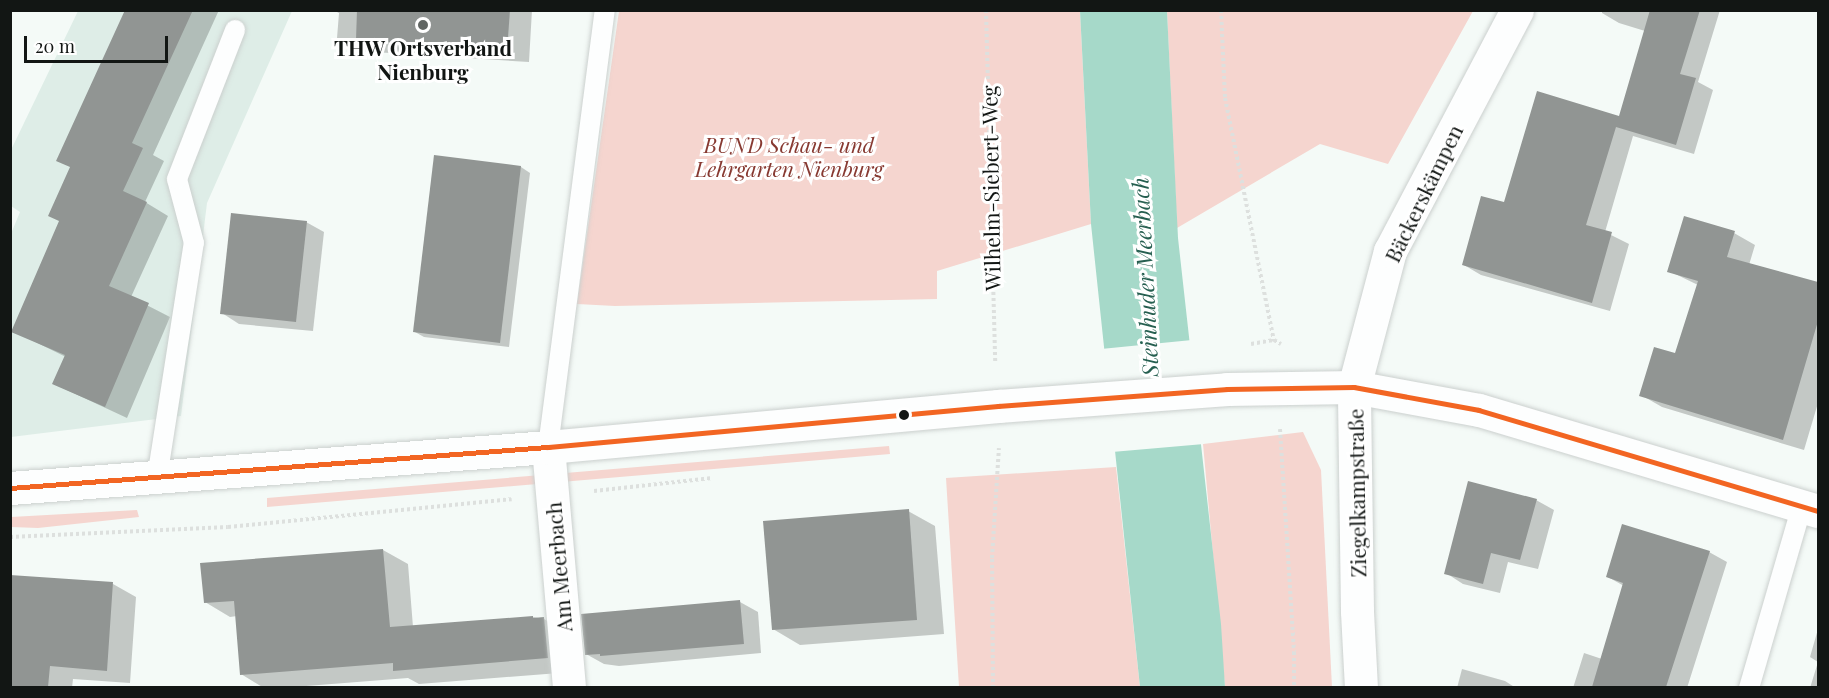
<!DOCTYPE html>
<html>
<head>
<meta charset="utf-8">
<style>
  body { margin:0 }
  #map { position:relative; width:1829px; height:698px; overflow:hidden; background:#f4faf7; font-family:"Playfair Display",serif }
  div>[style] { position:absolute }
  .built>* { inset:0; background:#deede7 }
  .green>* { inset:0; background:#f5d5cf }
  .water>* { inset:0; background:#a6d9c9 }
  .pier>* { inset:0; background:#f4faf7 }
  .shadow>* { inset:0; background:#0003 }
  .building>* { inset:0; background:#919593 }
  .path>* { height:4px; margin-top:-2px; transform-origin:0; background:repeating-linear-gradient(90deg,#dde0de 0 3px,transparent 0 6px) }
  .roads { filter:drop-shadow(0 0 2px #cbd0ce) drop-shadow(0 0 2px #cbd0ce) }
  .service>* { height:20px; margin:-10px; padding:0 10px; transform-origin:10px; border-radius:10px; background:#fdfefe }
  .minor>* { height:33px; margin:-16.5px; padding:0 16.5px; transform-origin:16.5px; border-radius:16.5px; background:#fdfefe }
  .bus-1>* { height:4.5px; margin:-2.25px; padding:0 2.25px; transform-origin:2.25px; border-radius:2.25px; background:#f26522 }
  .dots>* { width:16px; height:16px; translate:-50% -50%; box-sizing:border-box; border:3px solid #fff; border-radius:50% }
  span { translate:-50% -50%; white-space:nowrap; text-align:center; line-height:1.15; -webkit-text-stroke:6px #fff; paint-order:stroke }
  .poi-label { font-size:21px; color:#121614; font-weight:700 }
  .park-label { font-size:21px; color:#873931; font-style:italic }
  .street-label { font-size:21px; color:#121614 }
  .water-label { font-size:22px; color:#265f50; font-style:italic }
  .frame { position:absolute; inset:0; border:12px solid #121614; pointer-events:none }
  .scale { position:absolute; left:24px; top:36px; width:144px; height:27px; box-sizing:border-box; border:3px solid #121614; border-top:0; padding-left:8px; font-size:18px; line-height:21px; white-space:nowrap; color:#121614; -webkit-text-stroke:4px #fff; paint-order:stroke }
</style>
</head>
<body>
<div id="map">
  <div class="built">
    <i style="clip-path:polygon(78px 11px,292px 11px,207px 203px,181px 416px,11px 437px,10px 236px,20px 212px,11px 206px,10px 152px)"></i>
  </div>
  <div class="green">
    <i style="clip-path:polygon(619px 11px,1080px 11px,1091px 224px,937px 271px,937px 299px,615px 306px,577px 304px)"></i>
    <i style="clip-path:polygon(1167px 11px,1473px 11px,1388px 164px,1320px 144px,1177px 228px)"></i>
    <i style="clip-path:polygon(1303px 432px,1321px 470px,1332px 687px,1225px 687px,1203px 444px)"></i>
    <i style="clip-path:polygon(889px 446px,890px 454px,267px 507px,267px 498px)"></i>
    <i style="clip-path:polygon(1116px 467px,1140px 687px,959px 687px,946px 478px)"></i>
    <i style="clip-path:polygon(137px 510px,139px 517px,38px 528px,11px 527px,11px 517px)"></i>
  </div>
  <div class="water">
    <i style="clip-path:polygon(1080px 11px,1167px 11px,1178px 238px,1221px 624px,1225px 687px,1140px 687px,1091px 224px)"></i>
  </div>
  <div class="pier">
    <i style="clip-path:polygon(1192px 340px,1204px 444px,1112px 452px,1101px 349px)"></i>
  </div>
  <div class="shadow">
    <i style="clip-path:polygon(127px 10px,219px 10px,153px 155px,164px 161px,145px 202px,168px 216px,131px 297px,170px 317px,127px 418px,54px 384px,66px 357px,13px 331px,60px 221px,71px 168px)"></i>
    <i style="clip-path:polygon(333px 10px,532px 10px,529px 62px,359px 51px,337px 38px,339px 13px)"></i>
    <i style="clip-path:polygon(1602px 10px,1720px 10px,1698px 82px,1713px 90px,1694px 154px,1633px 136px,1605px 232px,1629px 244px,1610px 311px,1481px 275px,1464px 265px,1505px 204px,1620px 117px,1645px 31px,1619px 23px,1602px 13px)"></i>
    <i style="clip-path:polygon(436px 157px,521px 167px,530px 173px,509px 347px,424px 337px,415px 332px)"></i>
    <i style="clip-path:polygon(1685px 218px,1734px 233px,1755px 245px,1749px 265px,1818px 284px,1818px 403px,1804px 450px,1662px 407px,1641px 395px,1676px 355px,1698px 285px,1669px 271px)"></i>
    <i style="clip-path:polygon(306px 222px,324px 232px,313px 331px,239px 324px,222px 313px)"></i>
    <i style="clip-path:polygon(1536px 500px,1554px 510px,1538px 569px,1508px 562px,1500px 593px,1463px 584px,1446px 573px)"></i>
    <i style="clip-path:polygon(908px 511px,935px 526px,944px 634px,800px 645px,773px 629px)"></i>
    <i style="clip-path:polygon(383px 550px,408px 564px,413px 627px,533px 617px,544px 619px,568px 633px,572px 672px,419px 684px,408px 678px,281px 688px,264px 688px,241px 674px,237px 616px,230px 617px,205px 602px)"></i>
    <i style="clip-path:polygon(1709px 552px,1727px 562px,1687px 688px,1573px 688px,1584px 653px,1602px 659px,1624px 586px,1608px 577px)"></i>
    <i style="clip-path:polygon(10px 577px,113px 584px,136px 597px,130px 683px,73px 679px,72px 688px,10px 688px)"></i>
    <i style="clip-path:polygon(740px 602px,758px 612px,761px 653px,619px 666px,604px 664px,586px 654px)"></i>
    <i style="clip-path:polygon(1818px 629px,1818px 688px,1810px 688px,1818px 662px,1810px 657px)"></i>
    <i style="clip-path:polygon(1462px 669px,1505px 681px,1516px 688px,1457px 688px)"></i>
  </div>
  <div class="building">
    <i style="clip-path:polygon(125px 10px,193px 10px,132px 143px,143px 148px,123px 191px,147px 202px,109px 286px,149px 303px,105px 407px,52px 384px,65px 355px,11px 332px,59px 221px,48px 216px,70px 167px,56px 161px)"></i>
    <i style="clip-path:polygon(357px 10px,510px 10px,507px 51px,356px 40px)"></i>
    <i style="clip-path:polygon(1650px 10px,1700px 10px,1680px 74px,1696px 78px,1676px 145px,1616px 127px,1586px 225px,1612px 232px,1592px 303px,1462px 265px,1481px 196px,1504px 202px,1537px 91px,1619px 116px)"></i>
    <i style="clip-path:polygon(434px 155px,521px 166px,500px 343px,413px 332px)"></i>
    <i style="clip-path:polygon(231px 213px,307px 221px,296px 322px,220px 314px)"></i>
    <i style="clip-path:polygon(1684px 216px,1735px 231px,1727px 257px,1818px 282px,1818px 321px,1783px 440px,1639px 396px,1654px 347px,1675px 353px,1698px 281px,1667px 272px)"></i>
    <i style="clip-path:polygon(1468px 481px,1537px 499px,1520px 560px,1491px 553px,1483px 584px,1444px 574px)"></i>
    <i style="clip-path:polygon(909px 509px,917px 620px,772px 630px,763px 521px)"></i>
    <i style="clip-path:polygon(1622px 524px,1710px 551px,1666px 687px,1592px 687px,1623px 583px,1606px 577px)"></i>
    <i style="clip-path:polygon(383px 549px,390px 627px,533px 616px,533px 618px,544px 617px,548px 658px,393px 671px,393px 663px,240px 675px,234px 601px,204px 603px,200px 563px)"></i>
    <i style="clip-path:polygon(10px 575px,113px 582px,107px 671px,50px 666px,48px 687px,10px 687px)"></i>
    <i style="clip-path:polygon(740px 600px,744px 644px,600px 656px,600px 654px,585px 655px,581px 614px)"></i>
  </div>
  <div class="path">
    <i style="left:986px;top:10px;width:353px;rotate:88.5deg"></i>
    <i style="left:1221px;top:10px;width:88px;rotate:87.4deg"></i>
    <i style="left:1225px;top:98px;width:248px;rotate:78.6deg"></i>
    <i style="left:1251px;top:344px;width:23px;rotate:-10deg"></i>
    <i style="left:1274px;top:340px;width:8px;rotate:30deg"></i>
    <i style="left:1280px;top:429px;width:223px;rotate:86.4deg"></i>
    <i style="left:1294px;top:652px;width:36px;rotate:90deg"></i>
    <i style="left:594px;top:491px;width:119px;rotate:-6.3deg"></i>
    <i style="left:10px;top:537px;width:218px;rotate:-2.6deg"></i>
    <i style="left:228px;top:527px;width:285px;rotate:-5.6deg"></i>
    <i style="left:993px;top:688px;width:130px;rotate:-90.4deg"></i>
    <i style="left:992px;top:558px;width:110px;rotate:-86.4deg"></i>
  </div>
  <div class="roads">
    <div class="service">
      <i style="left:548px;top:447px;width:441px;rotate:-82.6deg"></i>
      <i style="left:157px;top:478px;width:238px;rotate:-81.1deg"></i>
      <i style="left:194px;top:243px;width:66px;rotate:-104.9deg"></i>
      <i style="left:177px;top:179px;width:160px;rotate:-68.7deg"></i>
      <i style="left:1749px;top:688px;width:190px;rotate:-73.8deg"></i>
    </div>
    <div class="minor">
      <i style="left:548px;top:447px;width:242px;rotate:85deg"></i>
      <i style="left:10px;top:488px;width:540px;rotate:-4.36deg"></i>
      <i style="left:548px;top:447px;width:452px;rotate:-5.2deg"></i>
      <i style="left:998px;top:406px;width:230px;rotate:-4.2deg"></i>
      <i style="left:1227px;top:389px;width:127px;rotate:-0.9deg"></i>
      <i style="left:1354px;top:387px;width:127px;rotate:10.4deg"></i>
      <i style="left:1479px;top:410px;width:354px;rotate:16.6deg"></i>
      <i style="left:1361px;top:688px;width:77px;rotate:-93deg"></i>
      <i style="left:1357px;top:611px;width:224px;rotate:-90.8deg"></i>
      <i style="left:1354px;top:387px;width:141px;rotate:-75.2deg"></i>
      <i style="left:1390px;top:251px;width:272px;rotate:-62.2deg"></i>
    </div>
  </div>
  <div class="bus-1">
    <i style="left:10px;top:488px;width:540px;rotate:-4.36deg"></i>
    <i style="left:548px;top:447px;width:452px;rotate:-5.2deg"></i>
    <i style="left:998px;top:406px;width:230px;rotate:-4.2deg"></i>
    <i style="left:1227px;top:389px;width:127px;rotate:-0.9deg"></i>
    <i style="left:1354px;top:387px;width:127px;rotate:10.4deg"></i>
    <i style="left:1479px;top:410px;width:354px;rotate:16.6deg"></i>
  </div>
  <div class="dots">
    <i style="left:423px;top:25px;background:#616663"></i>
    <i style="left:904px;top:415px;background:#121614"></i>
  </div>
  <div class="poi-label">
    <span style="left:423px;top:59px">THW Ortsverband<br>Nienburg</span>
  </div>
  <div class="park-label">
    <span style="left:789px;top:156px">BUND Schau- und<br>Lehrgarten Nienburg</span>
  </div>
  <div class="street-label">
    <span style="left:990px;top:188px;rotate:-91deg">Wilhelm-Siebert-Weg</span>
    <span style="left:1423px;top:193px;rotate:-64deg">Bäckerskämpen</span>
    <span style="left:1356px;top:493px;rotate:-91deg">Ziegelkampstraße</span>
    <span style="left:558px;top:567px;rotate:-95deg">Am Meerbach</span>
  </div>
  <div class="water-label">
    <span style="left:1145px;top:277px;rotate:-93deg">Steinhuder Meerbach</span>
  </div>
  <div class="frame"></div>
  <div class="scale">20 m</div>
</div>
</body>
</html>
